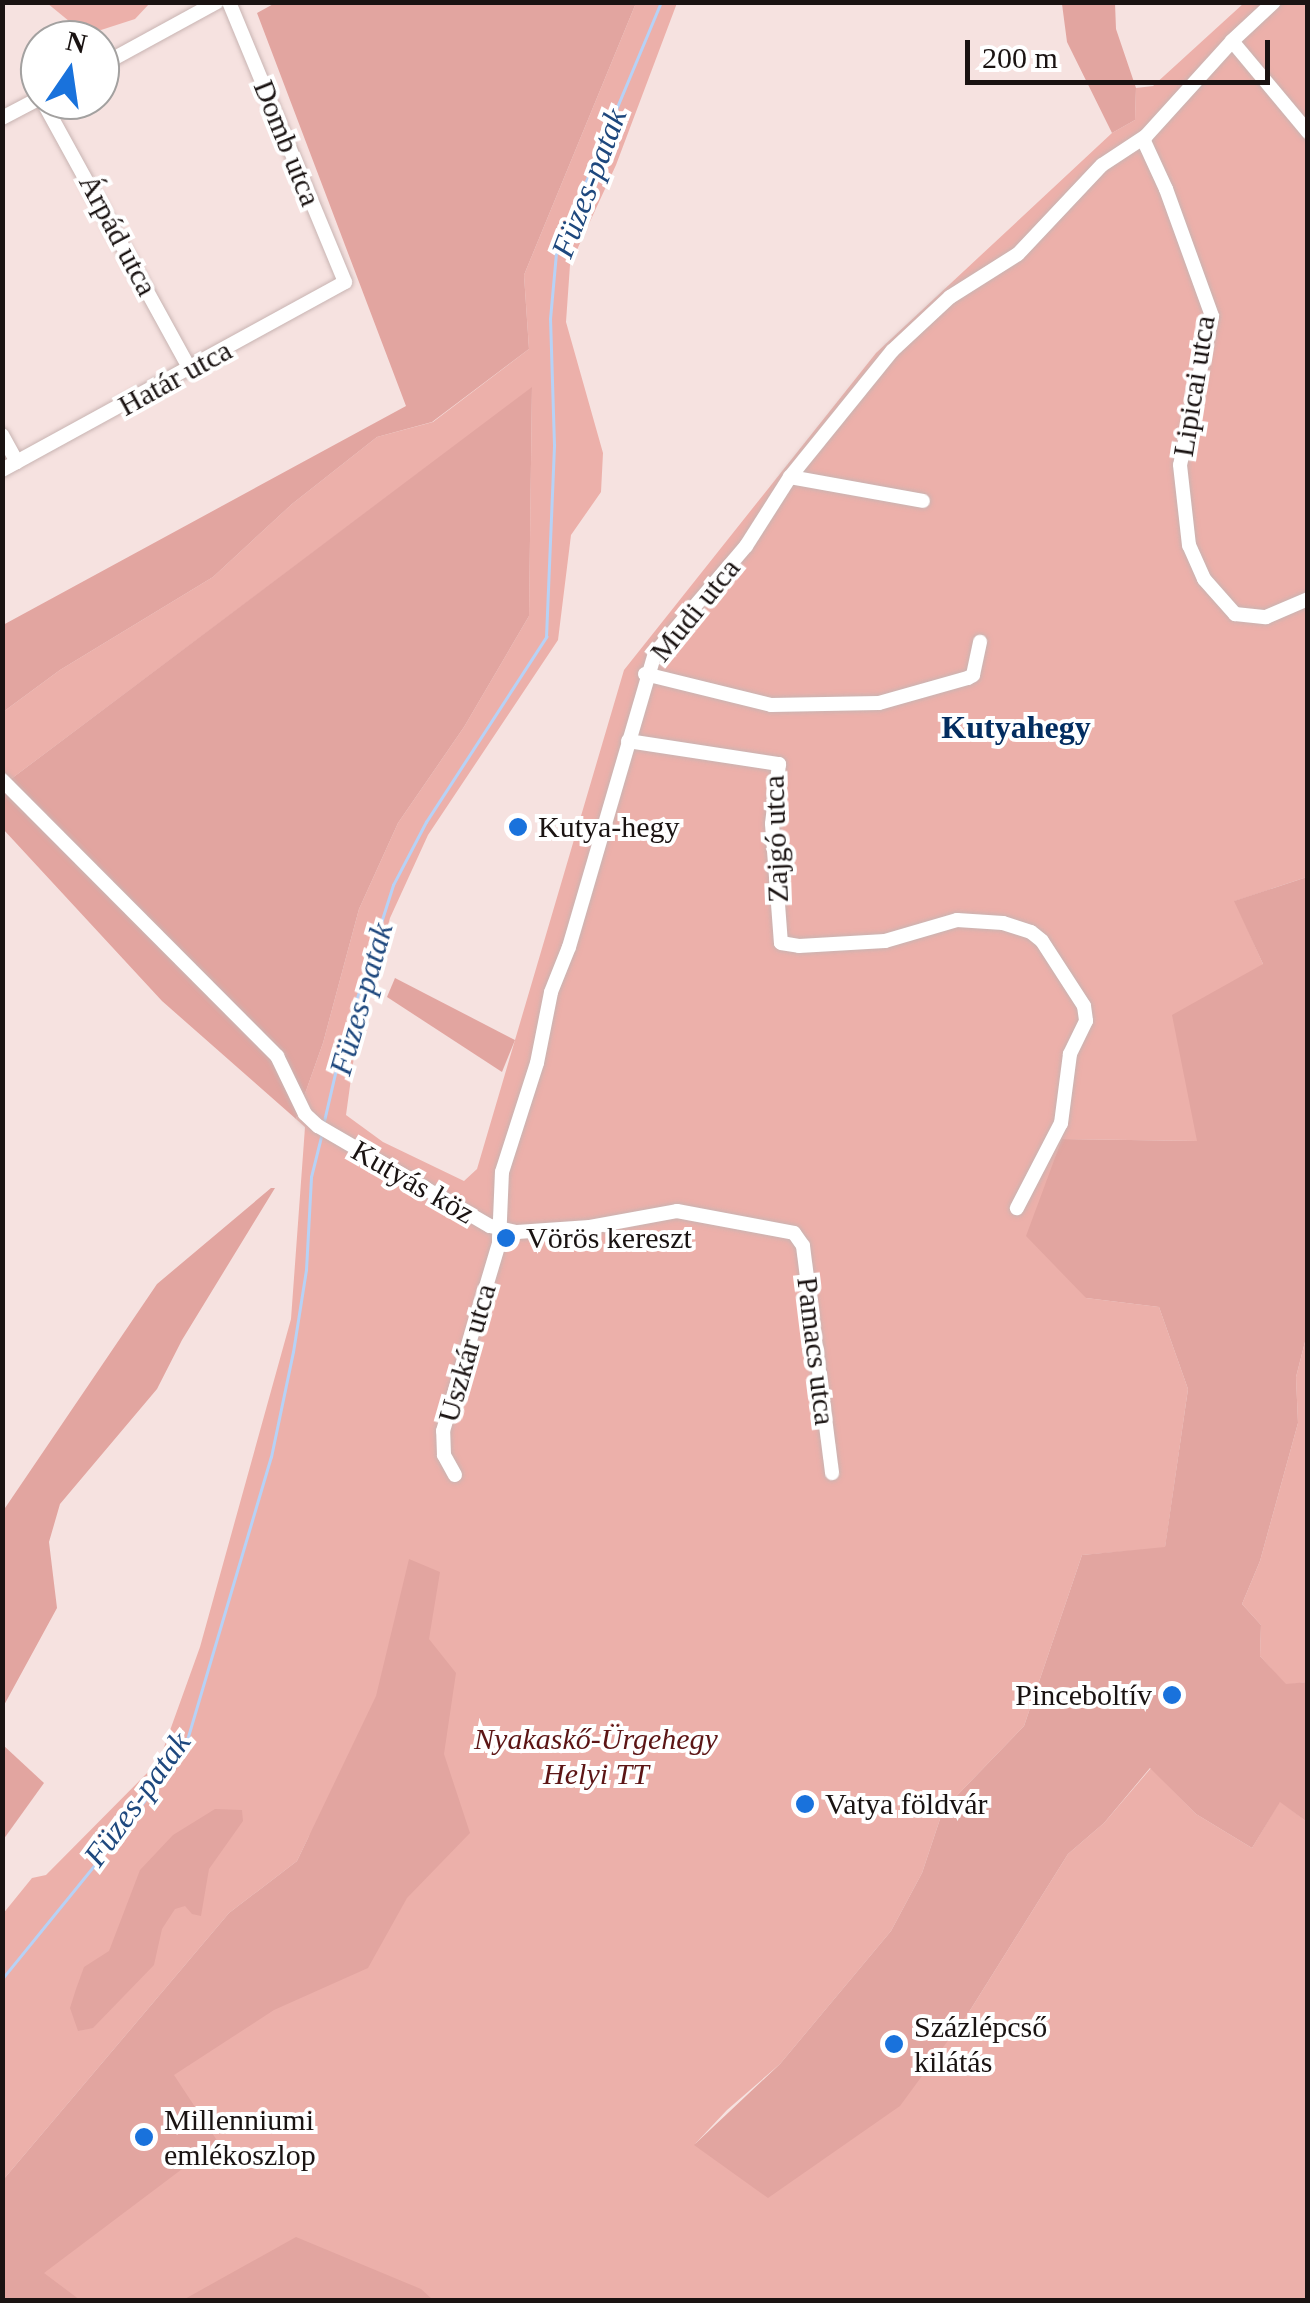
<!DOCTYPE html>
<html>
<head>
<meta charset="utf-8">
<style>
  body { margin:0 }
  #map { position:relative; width:1310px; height:2303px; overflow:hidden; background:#f6e2e0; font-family:Georgia,serif }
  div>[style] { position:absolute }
  .green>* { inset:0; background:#ecb0aa }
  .forest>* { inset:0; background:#e2a5a0 }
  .stream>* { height:2.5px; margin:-1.25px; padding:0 1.25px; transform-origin:1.25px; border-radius:1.25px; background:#b7d2f6 }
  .roads { filter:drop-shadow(0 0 2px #c8b4b2) drop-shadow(0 0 2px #c8b4b2) }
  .minor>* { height:14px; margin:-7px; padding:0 7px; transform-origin:7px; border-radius:7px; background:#fff }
  .dots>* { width:28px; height:28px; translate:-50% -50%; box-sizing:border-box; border:5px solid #fff; border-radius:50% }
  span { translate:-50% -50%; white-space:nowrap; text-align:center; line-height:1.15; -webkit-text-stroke:8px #fff; paint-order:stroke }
  .street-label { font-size:30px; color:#1a1312 }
  .poi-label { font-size:30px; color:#1a1312 }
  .left { translate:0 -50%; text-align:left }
  .right { translate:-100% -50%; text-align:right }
  .park-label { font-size:30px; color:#5c1515; font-style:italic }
  .water-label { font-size:32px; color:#1e487e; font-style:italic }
  .neighbourhood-label { font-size:32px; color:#032d60; font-weight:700 }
  .frame { position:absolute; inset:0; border:5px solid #1a1312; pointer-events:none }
  .north { position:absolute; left:20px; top:20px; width:100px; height:100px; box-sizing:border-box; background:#fff; border:2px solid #a3a1a0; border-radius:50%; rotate:13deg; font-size:28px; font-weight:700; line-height:40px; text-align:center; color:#1a1312 }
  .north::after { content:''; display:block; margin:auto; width:35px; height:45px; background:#1972dc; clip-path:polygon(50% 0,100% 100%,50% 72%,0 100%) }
  .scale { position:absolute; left:965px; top:40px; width:305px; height:45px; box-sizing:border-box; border:5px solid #1a1312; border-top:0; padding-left:12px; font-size:30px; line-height:35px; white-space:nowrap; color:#1a1312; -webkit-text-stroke:8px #fff; paint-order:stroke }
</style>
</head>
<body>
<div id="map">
  <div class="green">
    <i style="clip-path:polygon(47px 3px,150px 3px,135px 19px,101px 30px,75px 26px)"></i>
    <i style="clip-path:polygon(636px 3px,677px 3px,616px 165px,570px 265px,566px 322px,603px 453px,601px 492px,571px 535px,558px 640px,428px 835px,390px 918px,356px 1042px,346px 1115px,383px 1142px,464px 1181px,477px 1169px,624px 670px,876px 353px,1112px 133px,1135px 120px,1136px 88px,1153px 86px,1244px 3px,1307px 3px,1307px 877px,1235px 901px,1263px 964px,1197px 1141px,1062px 1139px,1086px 1298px,1159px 1307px,1188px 1389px,1165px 1548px,1082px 1555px,1024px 1726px,943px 1810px,922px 1873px,891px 1931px,780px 2064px,727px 2110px,695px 2144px,969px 2012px,1068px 1854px,1104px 1823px,1151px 1768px,1196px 1814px,1252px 1848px,1280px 1801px,1307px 1822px,1307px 2300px,3px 2300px,293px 1885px,310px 1834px,297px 1861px,229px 1913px,3px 2180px,2px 1915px,32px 1878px,46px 1875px,159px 1761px,200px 1647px,291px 1319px,305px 1127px,296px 1119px,323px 1043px,359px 909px,398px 823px,464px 727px,529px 616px,532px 388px,3px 785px,3px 712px,60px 670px,213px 577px,292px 504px,377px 437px,433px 422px,529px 349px,524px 275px)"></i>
    <i style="clip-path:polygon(1307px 1334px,1307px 1682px,1286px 1685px,1260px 1656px,1261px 1625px,1242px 1604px,1260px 1561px,1298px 1423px,1296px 1377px)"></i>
  </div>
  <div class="forest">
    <i style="clip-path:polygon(277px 2px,636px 3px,524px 275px,529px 349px,432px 422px,377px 437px,292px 504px,213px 577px,60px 670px,3px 712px,3px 625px,406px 406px,257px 13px)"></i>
    <i style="clip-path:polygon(1115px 3px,1116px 29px,1136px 88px,1135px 120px,1112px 133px,1067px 42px,1062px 4px)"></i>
    <i style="clip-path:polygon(532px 387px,529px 616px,464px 727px,398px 823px,359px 909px,323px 1043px,296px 1119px,162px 1001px,3px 829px,3px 785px)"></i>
    <i style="clip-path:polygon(1307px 877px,1307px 1334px,1296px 1377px,1298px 1423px,1260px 1561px,1242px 1604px,1261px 1625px,1260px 1656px,1286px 1684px,1307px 1682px,1307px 1822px,1280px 1802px,1252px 1848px,1196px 1814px,1150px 1768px,1104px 1823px,1068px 1854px,969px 2012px,900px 2106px,768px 2198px,694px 2145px,780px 2064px,891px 1931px,922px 1873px,943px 1810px,1024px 1726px,1082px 1555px,1165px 1547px,1188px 1389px,1159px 1307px,1086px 1298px,1026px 1236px,1062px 1139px,1197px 1141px,1172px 1015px,1263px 964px,1234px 901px)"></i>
    <i style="clip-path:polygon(395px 978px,515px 1040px,502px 1072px,387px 997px)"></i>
    <i style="clip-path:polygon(271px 1188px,275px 1188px,182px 1340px,157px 1389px,60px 1504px,49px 1542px,57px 1608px,3px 1707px,3px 1511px,157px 1284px)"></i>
    <i style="clip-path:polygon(409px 1559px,440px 1572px,429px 1639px,456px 1673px,444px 1754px,470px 1833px,407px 1898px,368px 1968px,274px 2010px,174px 2075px,218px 2142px,44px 2273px,80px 2300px,3px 2300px,3px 2180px,229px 1913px,297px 1861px,376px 1696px)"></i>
    <i style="clip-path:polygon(3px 1745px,44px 1783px,3px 1840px)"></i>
    <i style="clip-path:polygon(215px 1809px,242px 1810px,243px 1821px,209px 1869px,201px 1916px,192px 1914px,185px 1906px,175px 1909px,162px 1929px,154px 1965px,93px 2028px,78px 2031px,70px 2008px,76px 1989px,84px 1967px,109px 1951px,140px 1870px,173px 1835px)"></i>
    <i style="clip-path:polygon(296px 2237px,421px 2289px,433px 2300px,183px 2300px)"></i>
  </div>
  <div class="stream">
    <i style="left:324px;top:1121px;width:75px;rotate:-76.9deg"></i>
    <i style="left:341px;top:1048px;width:171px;rotate:-72.3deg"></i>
    <i style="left:393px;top:885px;width:71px;rotate:-62.4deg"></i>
    <i style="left:426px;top:822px;width:221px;rotate:-57deg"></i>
    <i style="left:546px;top:637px;width:192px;rotate:-87.6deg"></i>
    <i style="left:554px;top:445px;width:126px;rotate:-91.8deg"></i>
    <i style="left:550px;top:319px;width:66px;rotate:-84.8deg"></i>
    <i style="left:556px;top:253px;width:272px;rotate:-67.3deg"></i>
    <i style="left:2px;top:1979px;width:200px;rotate:-50.9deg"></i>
    <i style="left:128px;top:1824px;width:103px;rotate:-54.9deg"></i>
    <i style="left:187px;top:1740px;width:295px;rotate:-73.5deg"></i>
    <i style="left:271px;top:1457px;width:107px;rotate:-78.2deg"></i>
    <i style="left:293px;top:1352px;width:83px;rotate:-81deg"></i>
    <i style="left:306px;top:1270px;width:93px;rotate:-86.9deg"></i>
    <i style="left:311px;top:1177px;width:45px;rotate:-76deg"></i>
  </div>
  <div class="roads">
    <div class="minor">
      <i style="left:1232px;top:41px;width:119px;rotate:50.1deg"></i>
      <i style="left:100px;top:66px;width:133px;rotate:-28.7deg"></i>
      <i style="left:42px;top:100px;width:309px;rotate:61.2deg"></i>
      <i style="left:2px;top:118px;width:43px;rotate:-27.8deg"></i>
      <i style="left:1143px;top:139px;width:55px;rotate:65.3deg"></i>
      <i style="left:1166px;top:189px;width:135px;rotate:70.1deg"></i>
      <i style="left:1212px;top:316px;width:152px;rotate:102.1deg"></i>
      <i style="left:1180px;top:465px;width:81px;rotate:83.6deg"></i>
      <i style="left:1189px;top:545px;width:37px;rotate:66deg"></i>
      <i style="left:1204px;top:579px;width:47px;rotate:48.5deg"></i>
      <i style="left:1235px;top:614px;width:31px;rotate:6deg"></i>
      <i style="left:1266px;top:617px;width:46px;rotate:-23.2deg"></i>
      <i style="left:2px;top:435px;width:31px;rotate:61deg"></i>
      <i style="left:2px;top:470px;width:391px;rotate:-28.7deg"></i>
      <i style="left:345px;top:282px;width:303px;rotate:-112.5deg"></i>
      <i style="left:790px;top:477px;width:135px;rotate:10.2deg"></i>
      <i style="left:645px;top:674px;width:130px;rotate:13.8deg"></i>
      <i style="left:771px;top:705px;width:108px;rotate:-1.1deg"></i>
      <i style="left:879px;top:703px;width:92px;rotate:-15.7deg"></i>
      <i style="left:968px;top:678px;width:6px;rotate:-31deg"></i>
      <i style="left:973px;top:675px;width:34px;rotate:-78deg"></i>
      <i style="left:628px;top:741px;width:153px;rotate:8.7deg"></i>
      <i style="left:779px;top:764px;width:60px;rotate:96.7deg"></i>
      <i style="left:772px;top:824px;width:119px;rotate:85.7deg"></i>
      <i style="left:781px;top:943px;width:18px;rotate:9deg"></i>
      <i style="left:799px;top:946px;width:86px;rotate:-3.3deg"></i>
      <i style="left:885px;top:941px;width:75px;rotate:-16.3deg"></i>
      <i style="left:957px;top:920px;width:46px;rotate:3.7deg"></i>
      <i style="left:1003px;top:923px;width:29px;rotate:18deg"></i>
      <i style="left:1031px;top:932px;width:14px;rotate:39deg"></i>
      <i style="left:1042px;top:941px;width:77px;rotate:57.1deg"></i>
      <i style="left:1084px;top:1006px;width:15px;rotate:82deg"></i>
      <i style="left:1086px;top:1021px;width:37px;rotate:116deg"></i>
      <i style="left:1070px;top:1054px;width:70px;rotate:97.4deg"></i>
      <i style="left:1061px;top:1123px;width:96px;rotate:117.4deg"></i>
      <i style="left:2px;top:780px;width:390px;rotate:45.1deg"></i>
      <i style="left:277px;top:1056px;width:64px;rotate:64.2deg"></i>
      <i style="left:305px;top:1114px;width:18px;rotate:43deg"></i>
      <i style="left:318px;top:1126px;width:199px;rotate:30.2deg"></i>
      <i style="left:490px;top:1226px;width:28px;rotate:13deg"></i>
      <i style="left:517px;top:1232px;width:73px;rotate:-3.9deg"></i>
      <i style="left:590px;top:1227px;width:88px;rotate:-10.4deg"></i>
      <i style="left:677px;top:1211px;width:119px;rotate:10.6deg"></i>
      <i style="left:794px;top:1233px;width:16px;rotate:55deg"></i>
      <i style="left:803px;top:1246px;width:229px;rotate:82.7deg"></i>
      <i style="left:455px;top:1475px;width:23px;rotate:-119deg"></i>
      <i style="left:444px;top:1455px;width:24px;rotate:-92deg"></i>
      <i style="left:443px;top:1431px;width:196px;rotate:-73.4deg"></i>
      <i style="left:499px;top:1243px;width:71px;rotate:-87.6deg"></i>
      <i style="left:502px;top:1172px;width:114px;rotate:-72.2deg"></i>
      <i style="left:537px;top:1063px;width:72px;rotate:-78.8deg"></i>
      <i style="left:551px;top:992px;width:48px;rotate:-68.2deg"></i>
      <i style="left:569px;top:947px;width:306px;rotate:-73.7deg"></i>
      <i style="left:655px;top:653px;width:140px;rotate:-49.6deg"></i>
      <i style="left:746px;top:546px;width:82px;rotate:-57.5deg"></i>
      <i style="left:790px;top:477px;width:162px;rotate:-51deg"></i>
      <i style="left:892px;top:351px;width:79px;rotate:-43deg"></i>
      <i style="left:950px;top:297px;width:80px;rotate:-32.3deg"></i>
      <i style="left:1018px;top:254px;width:122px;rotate:-46.7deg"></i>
      <i style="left:1102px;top:165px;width:53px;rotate:-33.4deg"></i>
      <i style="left:1146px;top:136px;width:128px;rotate:-47.8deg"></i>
      <i style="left:1232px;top:41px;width:57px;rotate:-42.9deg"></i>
    </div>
  </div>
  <div class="dots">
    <i style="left:518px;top:827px;background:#1972dc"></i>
    <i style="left:506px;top:1238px;background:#1972dc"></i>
    <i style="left:1172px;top:1695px;background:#1972dc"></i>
    <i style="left:805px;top:1804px;background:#1972dc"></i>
    <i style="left:894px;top:2044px;background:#1972dc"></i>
    <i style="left:144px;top:2137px;background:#1972dc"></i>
  </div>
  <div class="street-label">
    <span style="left:287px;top:143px;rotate:68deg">Domb utca</span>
    <span style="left:118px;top:235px;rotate:62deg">Árpád utca</span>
    <span style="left:175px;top:378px;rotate:-29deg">Határ utca</span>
    <span style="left:1194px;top:386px;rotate:-81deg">Lipicai utca</span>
    <span style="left:695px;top:610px;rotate:-51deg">Mudi utca</span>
    <span style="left:776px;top:839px;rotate:-92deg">Zajgó utca</span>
    <span style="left:413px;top:1182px;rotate:30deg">Kutyás köz</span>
    <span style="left:816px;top:1351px;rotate:83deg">Pamacs utca</span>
    <span style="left:467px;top:1353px;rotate:-74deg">Uszkár utca</span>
  </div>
  <div class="poi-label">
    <span class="left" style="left:538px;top:827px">Kutya-hegy</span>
    <span class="left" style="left:526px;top:1238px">Vörös kereszt</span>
    <span class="right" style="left:1152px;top:1695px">Pinceboltív</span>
    <span class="left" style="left:825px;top:1804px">Vatya földvár</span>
    <span class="left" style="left:914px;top:2044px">Százlépcső<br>kilátás</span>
    <span class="left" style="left:164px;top:2137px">Millenniumi<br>emlékoszlop</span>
  </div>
  <div class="park-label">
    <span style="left:596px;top:1756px">Nyakaskő-Ürgehegy<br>Helyi TT</span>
  </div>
  <div class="water-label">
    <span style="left:589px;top:183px;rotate:-69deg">Füzes-patak</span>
    <span style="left:361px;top:999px;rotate:-74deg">Füzes-patak</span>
    <span style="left:137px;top:1799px;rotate:-54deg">Füzes-patak</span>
  </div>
  <div class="neighbourhood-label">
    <span style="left:1016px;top:727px">Kutyahegy</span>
  </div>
  <div class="frame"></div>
  <div class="north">N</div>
  <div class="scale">200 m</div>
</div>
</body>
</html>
